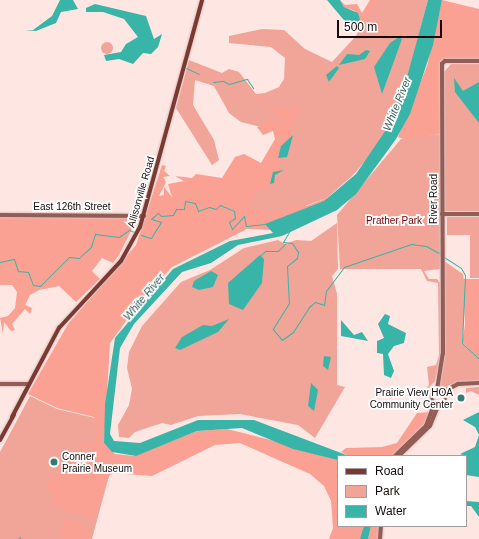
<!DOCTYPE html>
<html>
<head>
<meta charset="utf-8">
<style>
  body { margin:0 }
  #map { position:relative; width:479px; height:539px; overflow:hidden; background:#fee6e2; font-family:Arial,sans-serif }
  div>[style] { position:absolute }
  .green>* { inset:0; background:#f1a498 }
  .round { border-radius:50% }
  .forest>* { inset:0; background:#fba194 }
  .water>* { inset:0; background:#38b5a8 }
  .stream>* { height:1px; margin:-0.5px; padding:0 0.5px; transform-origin:0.5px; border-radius:0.5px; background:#38b5a8 }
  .roads { filter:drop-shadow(0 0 1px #d9c3c0) drop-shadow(0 0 1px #d9c3c0) }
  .secondary>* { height:3.5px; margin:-1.75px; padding:0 1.75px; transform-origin:1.75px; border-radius:1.75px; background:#935c54 }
  .secondary>.ring { margin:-1.75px; padding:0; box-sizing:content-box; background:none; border:3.5px solid #935c54; border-radius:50% }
  .primary>* { height:4px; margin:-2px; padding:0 2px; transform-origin:2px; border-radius:2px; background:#7b3a31 }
  .dots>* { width:11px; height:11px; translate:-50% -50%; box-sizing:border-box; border:2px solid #fff; border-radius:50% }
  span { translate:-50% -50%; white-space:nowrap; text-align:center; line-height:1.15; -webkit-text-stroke:3.5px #fff; paint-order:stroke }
  .street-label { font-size:10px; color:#140c0b }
  .park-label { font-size:10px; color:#6f0101 }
  .poi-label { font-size:10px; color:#140c0b }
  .right { translate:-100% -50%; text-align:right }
  .left { translate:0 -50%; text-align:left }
  .water-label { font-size:11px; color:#2e605a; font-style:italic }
  .legend { position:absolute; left:337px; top:455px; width:130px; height:72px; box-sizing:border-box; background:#fff; border:1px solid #a19e9d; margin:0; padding:5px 7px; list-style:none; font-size:12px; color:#140c0b }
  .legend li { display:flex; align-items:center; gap:8px; height:20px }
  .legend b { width:20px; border:1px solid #a19e9d }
  .scale { position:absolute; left:337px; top:20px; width:105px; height:18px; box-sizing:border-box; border:2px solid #140c0b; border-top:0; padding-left:5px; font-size:12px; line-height:14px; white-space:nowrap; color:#140c0b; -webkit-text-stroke:3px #fff; paint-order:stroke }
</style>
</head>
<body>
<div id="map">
  <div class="green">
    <i style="clip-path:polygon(375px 0,428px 0,404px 91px,379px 145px,353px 175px,327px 198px,277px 216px,245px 211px,280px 132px,241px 122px,229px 113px,214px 86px,195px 80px,193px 105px,214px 140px,219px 160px,212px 165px,176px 108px,189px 60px,222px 73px,229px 69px,239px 72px,256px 94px,265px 93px,279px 87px,284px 79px,285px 58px,271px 47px,229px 43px,229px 36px,262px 29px,284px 30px,305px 49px,332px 62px,356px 36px)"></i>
    <i class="round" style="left:101px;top:42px;width:12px;height:12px"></i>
    <i style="clip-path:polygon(451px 64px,479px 64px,479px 211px,445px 211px,444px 72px)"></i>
    <i style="clip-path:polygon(441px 134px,440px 269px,424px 271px,429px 279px,437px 279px,440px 283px,441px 356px,435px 381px,425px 392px,430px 414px,424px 393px,429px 385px,427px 367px,436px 365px,439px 356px,438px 283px,427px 281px,421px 269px,340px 269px,337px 215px,401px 139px)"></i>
    <i style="clip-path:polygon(447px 217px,479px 217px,479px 278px,470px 278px,470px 235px,447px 235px)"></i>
    <i style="clip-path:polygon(337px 223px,338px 269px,332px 276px,337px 294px,337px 385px,345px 387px,315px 438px,298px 425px,240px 414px,198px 416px,171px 425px,162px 423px,135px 432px,129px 438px,119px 437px,118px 425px,129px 405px,132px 389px,127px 368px,129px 352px,142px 326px,181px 282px,210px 270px,244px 248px,278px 240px,285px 244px,296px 240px,311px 241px)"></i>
    <i style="clip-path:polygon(444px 261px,463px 274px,466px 293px,462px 343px,479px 359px,479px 383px,464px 383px,444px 390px,440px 388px,440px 375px)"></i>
    <i style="clip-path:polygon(479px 387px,479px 395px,471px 391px,466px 393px,466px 388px)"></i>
    <i style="clip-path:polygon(30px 396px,57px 409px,99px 419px,110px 472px,92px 539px,0 539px,0 452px)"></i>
  </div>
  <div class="forest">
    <i style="clip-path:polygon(340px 0,345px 5px,357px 4px,362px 13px,370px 0,378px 0,363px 25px,353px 27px,355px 11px,344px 7px)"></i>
    <i style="clip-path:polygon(442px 0,479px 9px,479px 60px,440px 61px,440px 134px,406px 140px,398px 137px,427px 66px)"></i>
    <i style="clip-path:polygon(264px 95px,262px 100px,271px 107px,295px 110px,298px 101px,300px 109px,281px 155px,278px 180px,254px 193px,249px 209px,285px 213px,289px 206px,307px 206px,327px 198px,329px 200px,273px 230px,247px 229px,172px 267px,145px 295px,110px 343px,104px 443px,115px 454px,135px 456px,197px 431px,227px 429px,326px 454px,338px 460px,338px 526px,364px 526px,363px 533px,360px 539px,329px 539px,333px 528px,331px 501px,324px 486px,310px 474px,240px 443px,215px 445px,152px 476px,113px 473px,109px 476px,93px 520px,52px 506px,53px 495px,46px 488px,47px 482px,57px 477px,61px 466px,77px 471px,93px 449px,75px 445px,82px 441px,93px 445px,98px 439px,94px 417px,57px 408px,28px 394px,68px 324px,136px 245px,162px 165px,166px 166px,164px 171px,170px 176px,163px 177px,166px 182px,159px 196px,164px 195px,164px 187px,172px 197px,168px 184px,184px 181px,175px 176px,192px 178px,196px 174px,222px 178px,235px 157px,244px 154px,261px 163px,275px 139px,273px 131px,263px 135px,257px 127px,266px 123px,267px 116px,283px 125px,285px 122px,254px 97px)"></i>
    <i style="clip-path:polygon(0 216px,127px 217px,136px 221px,119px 255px,113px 263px,102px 258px,92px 271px,100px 279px,76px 302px,59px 286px,39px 290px,30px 295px,25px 305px,32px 308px,30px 314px,25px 309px,12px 324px,15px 330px,11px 331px,4px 322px,3px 334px,0 318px,8px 316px,15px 308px,17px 292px,12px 285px,0 285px)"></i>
    <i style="clip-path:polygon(464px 279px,479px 279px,479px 359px,462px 342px,465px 325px)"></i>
    <i style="clip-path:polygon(432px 412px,419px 431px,392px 456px,349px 456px,341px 452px,346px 448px,382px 447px,397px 443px,417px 413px)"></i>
    <i style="clip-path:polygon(65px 519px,86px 525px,89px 539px,66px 539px,59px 535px)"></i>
    <i style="clip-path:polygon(371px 526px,381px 526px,379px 539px,368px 539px)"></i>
  </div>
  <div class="water">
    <i style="clip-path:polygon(60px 0,73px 0,78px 9px,61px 12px,56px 23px,36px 31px,25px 30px,33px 30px,52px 16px)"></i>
    <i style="clip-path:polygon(327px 0,340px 0,344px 7px,358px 13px,360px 20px,348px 25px)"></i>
    <i style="clip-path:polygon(428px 0,442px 0,433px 45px,410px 114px,396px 139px,356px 194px,337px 210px,282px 236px,238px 245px,211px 263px,182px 272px,134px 324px,120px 348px,110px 434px,114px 441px,140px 443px,198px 420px,254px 420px,349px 456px,338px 456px,338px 460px,293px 449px,242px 428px,197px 431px,136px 456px,112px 452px,104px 443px,105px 404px,115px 338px,173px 269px,230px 241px,273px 233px,265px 224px,324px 201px,356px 174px,390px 124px,404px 88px)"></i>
    <i style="clip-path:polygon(95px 4px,146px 16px,154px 39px,162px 34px,158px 47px,151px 54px,143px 53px,133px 64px,119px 59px,106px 61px,104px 55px,121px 52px,126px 44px,138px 37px,124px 19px,103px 12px,86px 12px,86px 8px)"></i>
    <i style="clip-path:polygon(399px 37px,402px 39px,382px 94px,374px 67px,390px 43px)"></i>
    <i style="clip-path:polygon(366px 50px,370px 51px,365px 59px,339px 65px,347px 54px,359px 55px)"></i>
    <i style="clip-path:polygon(337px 66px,339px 68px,329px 82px,326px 75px)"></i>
    <i style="clip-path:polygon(454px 78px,463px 91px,479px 82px,479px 123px,455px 92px)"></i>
    <i style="clip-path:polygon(293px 135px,287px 157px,278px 158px,281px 146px)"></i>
    <i style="clip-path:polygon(284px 170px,275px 175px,274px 183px,270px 184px,273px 172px)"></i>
    <i style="clip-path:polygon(260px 255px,264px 259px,262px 283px,243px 310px,229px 304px,228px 283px)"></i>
    <i style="clip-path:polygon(211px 271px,218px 275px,213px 287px,199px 290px,192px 287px,194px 281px)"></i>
    <i style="clip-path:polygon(385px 314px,390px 316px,388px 324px,406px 333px,404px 343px,394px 346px,388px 354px,394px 371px,391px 378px,384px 375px,383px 354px,377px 353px,377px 341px,384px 338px,378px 324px)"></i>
    <i style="clip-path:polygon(229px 319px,218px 332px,180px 350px,175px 348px,182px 337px,203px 325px,212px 326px)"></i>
    <i style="clip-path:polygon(341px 320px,354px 335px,362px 332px,368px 341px,341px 336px)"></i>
    <i style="clip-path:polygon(324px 356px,331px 357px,328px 370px,323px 366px)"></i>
    <i style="clip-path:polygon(311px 383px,318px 390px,314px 411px,308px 406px)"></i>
    <i style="clip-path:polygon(479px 412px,479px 477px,466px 475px,466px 456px,460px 454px,475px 447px,479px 435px,475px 427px,463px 420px)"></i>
    <i style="clip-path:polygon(466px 501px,479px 502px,479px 517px,471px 506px,466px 506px)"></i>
    <i style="clip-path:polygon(364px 526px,371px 526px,368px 539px,360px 539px)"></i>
  </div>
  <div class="stream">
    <i style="left:186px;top:68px;width:14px;rotate:25deg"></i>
    <i style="left:223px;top:81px;width:7px;rotate:27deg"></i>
    <i style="left:229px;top:84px;width:19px;rotate:-16deg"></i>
    <i style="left:247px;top:79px;width:11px;rotate:56deg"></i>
    <i style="left:213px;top:82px;width:9px;rotate:-6deg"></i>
    <i style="left:289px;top:232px;width:12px;rotate:121deg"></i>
    <i style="left:283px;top:242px;width:9px;rotate:6deg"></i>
    <i style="left:292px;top:243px;width:11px;rotate:56deg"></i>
    <i style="left:298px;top:252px;width:6px;rotate:99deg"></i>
    <i style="left:297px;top:258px;width:13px;rotate:141deg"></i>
    <i style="left:287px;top:266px;width:37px;rotate:87deg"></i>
    <i style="left:289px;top:303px;width:31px;rotate:122deg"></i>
    <i style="left:273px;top:329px;width:14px;rotate:51deg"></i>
    <i style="left:282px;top:340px;width:14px;rotate:-36deg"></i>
    <i style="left:293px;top:332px;width:30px;rotate:-57deg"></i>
    <i style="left:309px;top:307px;width:8px;rotate:-40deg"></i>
    <i style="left:315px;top:302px;width:9px;rotate:18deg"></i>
    <i style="left:324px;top:305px;width:14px;rotate:-82deg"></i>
    <i style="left:326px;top:291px;width:30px;rotate:-53deg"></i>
    <i style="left:344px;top:267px;width:71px;rotate:-18.9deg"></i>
    <i style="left:411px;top:244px;width:15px;rotate:8deg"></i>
    <i style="left:426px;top:246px;width:18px;rotate:29deg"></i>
    <i style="left:141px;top:235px;width:10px;rotate:17deg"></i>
    <i style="left:151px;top:238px;width:19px;rotate:-58deg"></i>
    <i style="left:161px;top:222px;width:10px;rotate:-163deg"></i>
    <i style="left:151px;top:219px;width:9px;rotate:-41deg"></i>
    <i style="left:158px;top:213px;width:4px;rotate:45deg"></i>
    <i style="left:161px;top:216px;width:12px;rotate:-5deg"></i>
    <i style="left:173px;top:215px;width:7px;rotate:-63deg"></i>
    <i style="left:176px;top:209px;width:8px"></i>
    <i style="left:184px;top:209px;width:8px;rotate:-83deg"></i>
    <i style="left:185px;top:201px;width:10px;rotate:11deg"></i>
    <i style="left:195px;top:203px;width:9px;rotate:69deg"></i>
    <i style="left:198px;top:211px;width:12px;rotate:-20deg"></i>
    <i style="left:209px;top:207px;width:7px;rotate:16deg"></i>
    <i style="left:216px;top:209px;width:6px;rotate:-45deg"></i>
    <i style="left:220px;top:205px;width:15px;rotate:23deg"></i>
    <i style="left:234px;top:211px;width:7px;rotate:82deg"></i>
    <i style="left:235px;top:218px;width:7px;rotate:146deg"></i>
    <i style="left:229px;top:222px;width:8px;rotate:67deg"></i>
    <i style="left:232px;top:229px;width:18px;rotate:-47deg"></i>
    <i style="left:244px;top:216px;width:10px;rotate:79deg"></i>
    <i style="left:246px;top:226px;width:19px;rotate:-6deg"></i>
    <i style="left:261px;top:255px;width:6px;rotate:-45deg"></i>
    <i style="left:265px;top:251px;width:13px"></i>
    <i style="left:278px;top:251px;width:10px;rotate:-45deg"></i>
    <i style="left:444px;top:257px;width:20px;rotate:33deg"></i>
    <i style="left:461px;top:268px;width:8px;rotate:60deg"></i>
    <i style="left:465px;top:275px;width:68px;rotate:92.5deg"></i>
    <i style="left:462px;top:343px;width:23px;rotate:43deg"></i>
    <i style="left:0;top:262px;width:14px;rotate:-12deg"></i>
    <i style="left:14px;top:259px;width:13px;rotate:72deg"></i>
    <i style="left:18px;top:271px;width:10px;rotate:6deg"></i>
    <i style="left:28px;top:272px;width:14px;rotate:69deg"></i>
    <i style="left:33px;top:285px;width:7px;rotate:8deg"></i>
    <i style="left:40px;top:286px;width:41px;rotate:-45deg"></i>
    <i style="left:69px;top:257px;width:10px;rotate:6deg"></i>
    <i style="left:79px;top:258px;width:16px;rotate:-43deg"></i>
    <i style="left:91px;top:247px;width:14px;rotate:-73deg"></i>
    <i style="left:95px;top:234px;width:24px;rotate:7deg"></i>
    <i style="left:119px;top:237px;width:12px;rotate:-35deg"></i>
    <i style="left:129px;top:230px;width:5px;rotate:22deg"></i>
    <i style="left:18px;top:539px;width:3px;rotate:-45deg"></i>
  </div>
  <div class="roads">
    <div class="secondary">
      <i style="left:442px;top:214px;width:37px"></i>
      <i style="left:0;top:215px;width:144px;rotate:0.4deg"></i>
      <i style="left:0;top:384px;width:29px"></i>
      <i class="ring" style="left:432px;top:390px;width:10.5px;height:10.5px"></i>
      <i style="left:437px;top:390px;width:36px;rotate:-81deg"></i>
      <i style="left:443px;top:354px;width:290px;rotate:-90.2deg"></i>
      <i style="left:442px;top:64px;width:4px;rotate:-45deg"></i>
      <i style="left:445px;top:61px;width:34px"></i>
      <i style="left:443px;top:392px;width:17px;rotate:-28deg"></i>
      <i style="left:458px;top:384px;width:21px;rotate:-3deg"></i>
      <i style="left:395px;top:456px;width:43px;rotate:-44.1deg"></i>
      <i style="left:426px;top:426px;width:25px;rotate:-69deg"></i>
      <i style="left:399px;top:456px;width:43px;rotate:-44.1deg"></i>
      <i style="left:430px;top:426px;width:24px;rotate:-68deg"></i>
      <i style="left:380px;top:539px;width:13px;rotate:-86deg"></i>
    </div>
    <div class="primary">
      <i style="left:12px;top:417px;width:101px;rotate:-62.2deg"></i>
      <i style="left:59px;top:328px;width:91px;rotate:-47.2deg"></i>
      <i style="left:121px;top:261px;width:39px;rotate:-61deg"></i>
      <i style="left:140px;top:227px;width:235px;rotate:-74.7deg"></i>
      <i style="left:0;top:440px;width:29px;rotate:-61deg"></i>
    </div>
  </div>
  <div class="dots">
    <i style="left:461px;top:398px;background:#347b73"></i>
    <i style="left:54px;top:462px;background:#347b73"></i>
  </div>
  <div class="street-label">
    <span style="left:141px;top:192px;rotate:-74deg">Allisonville Road</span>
    <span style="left:434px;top:199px;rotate:-90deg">River Road</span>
    <span style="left:72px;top:207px">East 126th Street</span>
  </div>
  <div class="park-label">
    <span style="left:394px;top:221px">Prather Park</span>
  </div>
  <div class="poi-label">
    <span class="right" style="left:453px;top:398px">Prairie View HOA<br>Community Center</span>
    <span class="left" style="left:62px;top:462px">Conner<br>Prairie Museum</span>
  </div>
  <div class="water-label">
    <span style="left:397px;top:104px;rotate:-68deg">White River</span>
    <span style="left:144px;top:297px;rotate:-50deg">White River</span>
  </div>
  <ul class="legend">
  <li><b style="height:5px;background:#7b3a31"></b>Road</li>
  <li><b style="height:11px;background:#f1a498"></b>Park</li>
  <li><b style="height:11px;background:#38b5a8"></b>Water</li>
  </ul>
  <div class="scale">500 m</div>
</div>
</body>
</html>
